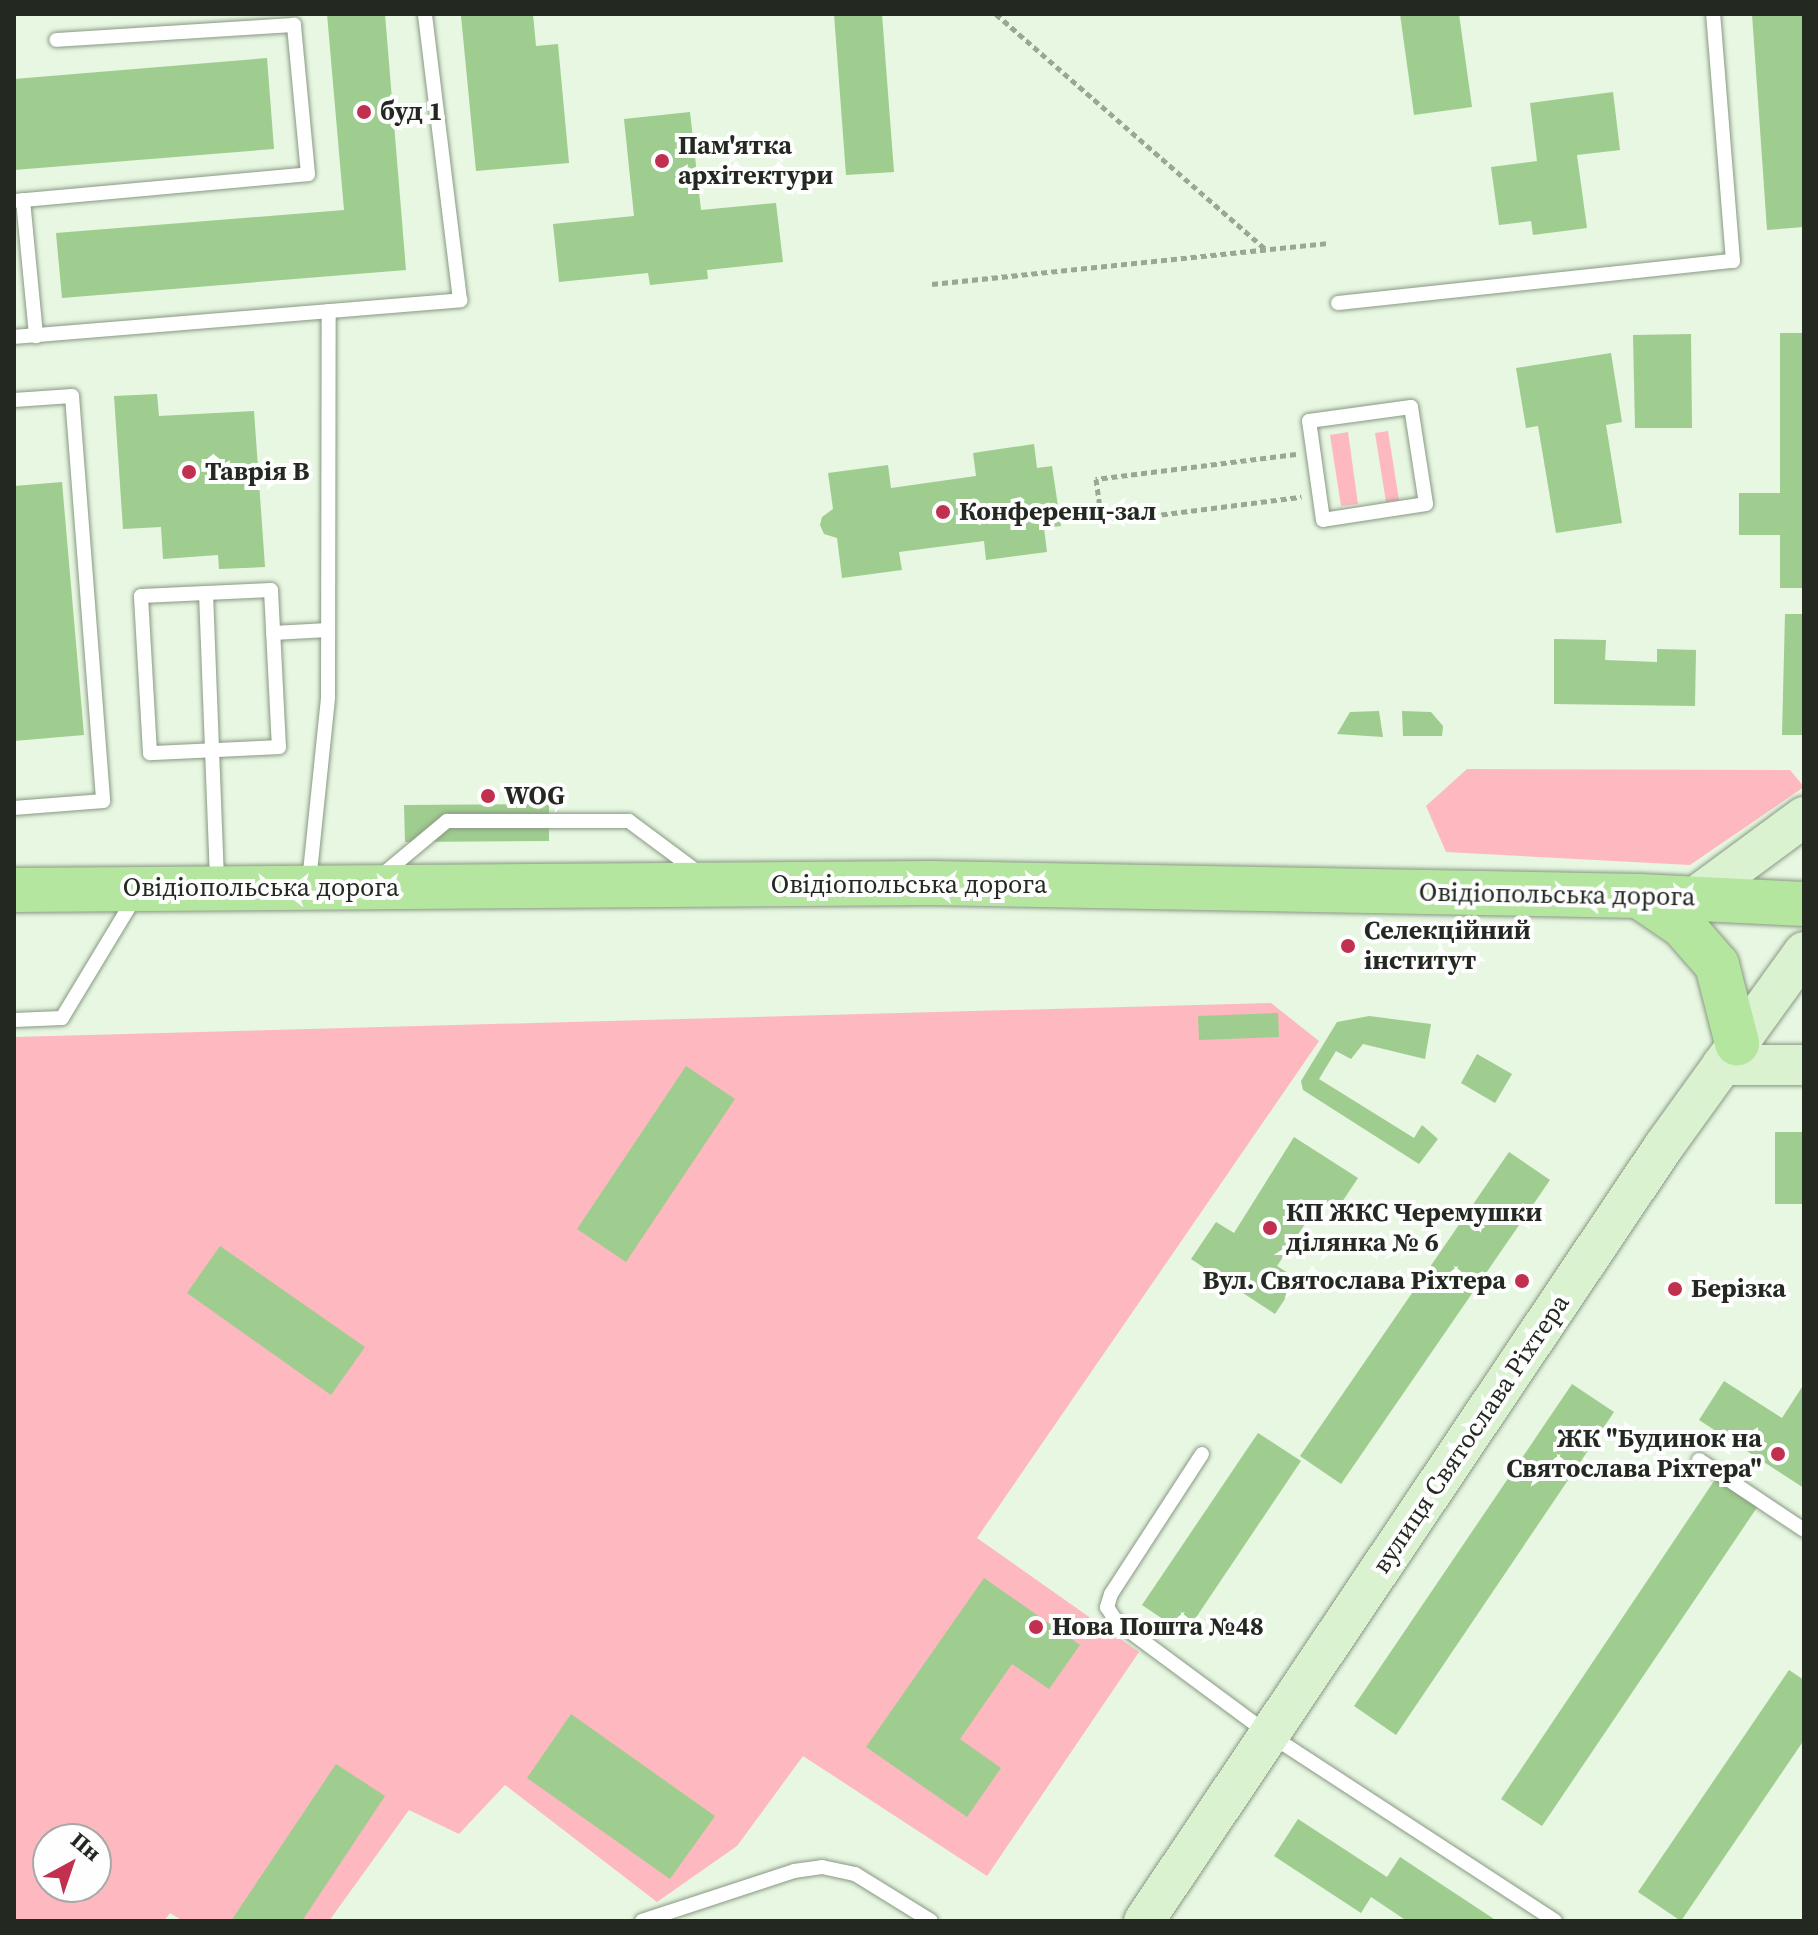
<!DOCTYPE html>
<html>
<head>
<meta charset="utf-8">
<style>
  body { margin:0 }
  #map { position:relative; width:1818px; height:1935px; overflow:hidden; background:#e7f7e1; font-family:"Source Serif 4",serif }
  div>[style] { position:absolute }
  .green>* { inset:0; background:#fdb9bf }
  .building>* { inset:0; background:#9fcc8f }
  .path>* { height:5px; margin-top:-2.5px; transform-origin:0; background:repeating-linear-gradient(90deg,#9aa796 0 6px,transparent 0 10px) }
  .roads { filter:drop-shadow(0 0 2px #899883) drop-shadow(0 0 2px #899883) }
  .lane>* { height:14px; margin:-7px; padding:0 7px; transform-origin:7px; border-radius:7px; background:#fff }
  .secondary>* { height:40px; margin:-20px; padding:0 20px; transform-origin:20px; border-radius:20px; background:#daf2d0 }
  .primary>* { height:44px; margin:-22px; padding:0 22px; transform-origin:22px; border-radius:22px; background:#b5e6a0 }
  .dots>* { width:22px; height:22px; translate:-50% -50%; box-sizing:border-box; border:4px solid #fefefe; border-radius:50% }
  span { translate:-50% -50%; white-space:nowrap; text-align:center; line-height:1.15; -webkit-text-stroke:8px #fefefe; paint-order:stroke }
  .poi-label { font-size:26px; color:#232921; font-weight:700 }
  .left { translate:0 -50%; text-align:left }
  .right { translate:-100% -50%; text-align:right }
  .street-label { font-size:26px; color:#232921 }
  .frame { position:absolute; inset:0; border:16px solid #232921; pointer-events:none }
  .north { position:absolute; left:32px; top:1823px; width:80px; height:80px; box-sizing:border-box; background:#fefefe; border:2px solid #a6a9a6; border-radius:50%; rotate:40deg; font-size:22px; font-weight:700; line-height:32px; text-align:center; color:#232921 }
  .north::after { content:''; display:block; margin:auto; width:28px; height:36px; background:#c1304f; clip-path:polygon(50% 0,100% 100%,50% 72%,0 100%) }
</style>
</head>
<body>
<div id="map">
  <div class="green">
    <i style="clip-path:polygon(1388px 431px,1399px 500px,1386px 502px,1375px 433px)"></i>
    <i style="clip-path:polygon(1348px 432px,1358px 504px,1341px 506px,1330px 435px)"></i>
    <i style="clip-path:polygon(1467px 769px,1790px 770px,1804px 787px,1690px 865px,1446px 852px,1426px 806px)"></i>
    <i style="clip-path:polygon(evenodd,1271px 1003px,1319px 1041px,977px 1538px,1139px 1652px,987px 1876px,803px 1756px,737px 1846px,657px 1902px,505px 1785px,459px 1834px,409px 1810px,329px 1921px,183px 1921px,170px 1913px,164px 1921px,14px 1921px,14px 1037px,1271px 1003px,48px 1839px,96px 1839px,96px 1887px,48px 1887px,48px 1839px)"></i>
  </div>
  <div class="building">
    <i style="clip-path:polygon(327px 14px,385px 14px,406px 270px,62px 298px,56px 233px,344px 210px)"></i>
    <i style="clip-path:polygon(533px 14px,536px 46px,558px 44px,569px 163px,476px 171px,461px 16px)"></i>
    <i style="clip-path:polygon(834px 14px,882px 14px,894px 172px,846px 175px)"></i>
    <i style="clip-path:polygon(1400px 14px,1459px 14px,1472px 107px,1414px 115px)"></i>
    <i style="clip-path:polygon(1752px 14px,1802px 14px,1804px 227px,1767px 230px)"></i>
    <i style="clip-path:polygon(267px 58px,274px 149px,14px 170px,14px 79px)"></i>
    <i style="clip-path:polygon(1613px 92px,1620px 150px,1577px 155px,1587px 228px,1533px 235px,1531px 221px,1499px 225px,1491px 167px,1537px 161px,1530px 103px)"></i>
    <i style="clip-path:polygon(690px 112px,701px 210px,776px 203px,783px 262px,707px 270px,708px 279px,650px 285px,648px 273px,559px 282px,553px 224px,634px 216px,624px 119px)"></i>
    <i style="clip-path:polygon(1780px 333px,1804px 333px,1804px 588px,1780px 588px,1780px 535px,1739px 535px,1739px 493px,1780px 493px)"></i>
    <i style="clip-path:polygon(1691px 334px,1692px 428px,1635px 428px,1633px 335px)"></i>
    <i style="clip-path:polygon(1611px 353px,1622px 422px,1606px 425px,1622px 523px,1556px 533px,1538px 426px,1526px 428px,1516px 368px)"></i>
    <i style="clip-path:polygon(157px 394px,159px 416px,254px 411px,265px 567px,219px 569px,218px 555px,163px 559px,161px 527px,123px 529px,114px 396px)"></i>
    <i style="clip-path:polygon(1034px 444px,1037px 468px,1052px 466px,1061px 526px,1044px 528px,1047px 552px,986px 560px,984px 541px,899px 552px,902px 570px,842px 578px,837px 538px,824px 534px,820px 525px,822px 517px,833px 509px,828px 473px,888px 465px,891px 488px,976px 476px,973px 453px)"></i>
    <i style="clip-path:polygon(62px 482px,84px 735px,14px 741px,14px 486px)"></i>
    <i style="clip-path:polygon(1785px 614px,1804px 614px,1804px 735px,1782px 735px)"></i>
    <i style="clip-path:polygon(1554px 639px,1606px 640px,1605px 660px,1657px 662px,1657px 649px,1696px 650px,1695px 706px,1554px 704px)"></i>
    <i style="clip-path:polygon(1379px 711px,1383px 737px,1337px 734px,1350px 712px)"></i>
    <i style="clip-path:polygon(1402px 711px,1431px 712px,1443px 726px,1442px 736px,1403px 736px)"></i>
    <i style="clip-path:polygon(549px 804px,549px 841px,405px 842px,404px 805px)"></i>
    <i style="clip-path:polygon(1278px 1013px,1279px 1037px,1199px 1040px,1198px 1016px)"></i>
    <i style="clip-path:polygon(1369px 1016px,1431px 1024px,1425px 1059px,1363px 1044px,1351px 1059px,1336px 1051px,1319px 1079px,1414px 1138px,1422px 1125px,1438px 1139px,1419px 1164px,1303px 1090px,1301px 1081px,1337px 1022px)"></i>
    <i style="clip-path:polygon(1477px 1054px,1512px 1074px,1495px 1103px,1461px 1083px)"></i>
    <i style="clip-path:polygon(686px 1066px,735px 1099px,626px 1262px,577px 1229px)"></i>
    <i style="clip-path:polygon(1775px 1132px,1804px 1132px,1804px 1204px,1775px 1204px)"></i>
    <i style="clip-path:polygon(1294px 1137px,1358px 1178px,1334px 1214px,1319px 1203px,1277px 1266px,1298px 1279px,1275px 1314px,1191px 1259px,1216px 1222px,1234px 1233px)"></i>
    <i style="clip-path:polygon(1509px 1152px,1550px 1180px,1341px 1484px,1300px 1456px)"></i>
    <i style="clip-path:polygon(220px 1246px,365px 1347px,331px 1395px,187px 1293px)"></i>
    <i style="clip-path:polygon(1724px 1381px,1782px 1418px,1804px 1384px,1804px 1488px,1699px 1420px)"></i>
    <i style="clip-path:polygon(1572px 1384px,1614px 1412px,1396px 1735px,1354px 1706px)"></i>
    <i style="clip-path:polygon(1258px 1433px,1301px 1461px,1185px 1634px,1142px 1605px)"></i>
    <i style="clip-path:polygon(1716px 1478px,1758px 1506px,1542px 1826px,1501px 1799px)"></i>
    <i style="clip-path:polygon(984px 1578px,1080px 1645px,1049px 1689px,1012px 1664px,960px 1739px,1001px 1768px,967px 1817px,866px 1747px)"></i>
    <i style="clip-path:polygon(1789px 1670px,1804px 1680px,1804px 1740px,1681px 1921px,1638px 1892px)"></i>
    <i style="clip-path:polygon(571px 1714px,715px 1816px,670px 1879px,527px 1778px)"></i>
    <i style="clip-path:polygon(336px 1764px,385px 1796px,302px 1921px,231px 1921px)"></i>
    <i style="clip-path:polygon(1298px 1819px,1387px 1877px,1400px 1857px,1497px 1921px,1407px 1921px,1371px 1897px,1361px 1913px,1274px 1856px)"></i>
  </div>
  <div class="path">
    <i style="left:996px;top:14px;width:357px;rotate:41.1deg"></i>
    <i style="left:932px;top:284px;width:400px;rotate:-5.9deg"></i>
    <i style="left:1296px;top:454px;width:202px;rotate:172.9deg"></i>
    <i style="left:1096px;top:479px;width:43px;rotate:82.1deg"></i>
    <i style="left:1102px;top:522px;width:201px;rotate:-7.2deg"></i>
  </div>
  <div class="roads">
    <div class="lane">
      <i style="left:23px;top:200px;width:137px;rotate:84.5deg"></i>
      <i style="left:14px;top:201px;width:295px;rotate:-5.2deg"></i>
      <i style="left:308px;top:174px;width:150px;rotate:-95.4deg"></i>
      <i style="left:294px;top:25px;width:238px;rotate:176.4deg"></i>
      <i style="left:1338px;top:303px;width:397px;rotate:-6.1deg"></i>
      <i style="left:1733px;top:261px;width:248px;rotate:-94.6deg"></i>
      <i style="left:14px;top:337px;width:448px;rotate:-4.7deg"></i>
      <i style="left:460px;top:300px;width:288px;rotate:-97deg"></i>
      <i style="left:14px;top:400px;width:58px;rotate:-3.9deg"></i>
      <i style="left:72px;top:396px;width:406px;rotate:85.6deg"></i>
      <i style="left:103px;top:801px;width:89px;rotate:175.5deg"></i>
      <i style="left:1411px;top:407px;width:98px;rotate:81.2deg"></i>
      <i style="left:1426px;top:504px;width:104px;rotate:171.2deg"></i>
      <i style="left:1323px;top:520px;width:100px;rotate:-98deg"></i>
      <i style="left:1309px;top:421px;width:103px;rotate:-7.8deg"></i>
      <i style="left:271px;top:590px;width:157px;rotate:87.1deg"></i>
      <i style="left:279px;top:747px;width:129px;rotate:177.3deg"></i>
      <i style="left:150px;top:753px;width:157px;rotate:-93.3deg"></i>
      <i style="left:141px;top:596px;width:130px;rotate:-2.6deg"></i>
      <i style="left:206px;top:593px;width:291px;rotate:87.8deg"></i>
      <i style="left:273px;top:633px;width:55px;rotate:-3.1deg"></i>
      <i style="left:381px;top:876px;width:86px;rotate:-39.8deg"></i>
      <i style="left:447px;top:821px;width:182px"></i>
      <i style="left:629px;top:821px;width:87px;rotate:36.6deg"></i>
      <i style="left:309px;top:882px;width:186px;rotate:-84.1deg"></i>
      <i style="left:328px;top:697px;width:386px;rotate:-89.9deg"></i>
      <i style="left:14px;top:1020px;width:48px;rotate:-2.4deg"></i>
      <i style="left:62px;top:1018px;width:141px;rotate:-58.9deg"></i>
      <i style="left:1202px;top:1454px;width:167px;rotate:123deg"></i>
      <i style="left:1111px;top:1594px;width:14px;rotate:107deg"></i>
      <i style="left:1107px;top:1607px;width:17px;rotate:57deg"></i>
      <i style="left:1116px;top:1621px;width:192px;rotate:36.5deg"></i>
      <i style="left:1270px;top:1735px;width:340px;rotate:33.1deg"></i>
      <i style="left:1699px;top:1460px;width:126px;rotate:33.7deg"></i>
      <i style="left:642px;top:1921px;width:160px;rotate:-18.2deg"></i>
      <i style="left:794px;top:1871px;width:28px;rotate:-8deg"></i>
      <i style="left:822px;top:1867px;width:34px;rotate:12deg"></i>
      <i style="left:855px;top:1874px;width:89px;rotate:31.7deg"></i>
    </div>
    <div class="secondary">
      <i style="left:1694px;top:898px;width:137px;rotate:-36.4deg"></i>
      <i style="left:1722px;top:1065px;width:82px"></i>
      <i style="left:1144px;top:1921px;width:933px;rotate:-56.14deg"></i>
      <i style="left:1664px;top:1146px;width:239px;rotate:-54.2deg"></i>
    </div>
    <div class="primary">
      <i style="left:14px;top:890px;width:917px;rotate:-0.44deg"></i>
      <i style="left:931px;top:883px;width:708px;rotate:1.05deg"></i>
      <i style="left:1639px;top:896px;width:165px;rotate:2.8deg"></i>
      <i style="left:1639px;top:896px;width:53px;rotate:34.3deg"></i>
      <i style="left:1683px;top:926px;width:52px;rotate:48.9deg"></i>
      <i style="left:1717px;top:965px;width:81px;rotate:75.6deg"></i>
    </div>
  </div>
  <div class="dots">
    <i style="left:364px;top:112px;background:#c1304f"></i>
    <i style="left:662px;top:161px;background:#c1304f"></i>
    <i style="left:189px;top:472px;background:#c1304f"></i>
    <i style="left:943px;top:512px;background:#c1304f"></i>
    <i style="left:488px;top:796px;background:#c1304f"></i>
    <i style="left:1348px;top:946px;background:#c1304f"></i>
    <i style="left:1270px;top:1228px;background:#c1304f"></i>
    <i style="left:1522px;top:1281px;background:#c1304f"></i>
    <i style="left:1675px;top:1289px;background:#c1304f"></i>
    <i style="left:1778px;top:1454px;background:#c1304f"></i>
    <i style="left:1036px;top:1627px;background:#c1304f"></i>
  </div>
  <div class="poi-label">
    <span class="left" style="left:380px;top:112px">буд 1</span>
    <span class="left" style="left:678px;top:161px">Пам'ятка<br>архітектури</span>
    <span class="left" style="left:205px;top:472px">Таврія В</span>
    <span class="left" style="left:959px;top:512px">Конференц-зал</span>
    <span class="left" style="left:504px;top:796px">WOG</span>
    <span class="left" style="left:1364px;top:946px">Селекційний<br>інститут</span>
    <span class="left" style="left:1286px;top:1228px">КП ЖКС Черемушки<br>ділянка № 6</span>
    <span class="right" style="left:1506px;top:1281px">Вул. Святослава Ріхтера</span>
    <span class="left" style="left:1691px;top:1289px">Берізка</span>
    <span class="right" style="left:1762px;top:1454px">ЖК "Будинок на<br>Святослава Ріхтера"</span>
    <span class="left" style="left:1052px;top:1627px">Нова Пошта №48</span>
  </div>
  <div class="street-label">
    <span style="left:909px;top:885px">Овідіопольська дорога</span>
    <span style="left:261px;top:888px">Овідіопольська дорога</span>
    <span style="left:1557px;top:895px;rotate:1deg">Овідіопольська дорога</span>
    <span style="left:1471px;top:1434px;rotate:-56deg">вулиця Святослава Ріхтера</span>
  </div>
  <div class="frame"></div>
  <div class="north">Пн</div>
</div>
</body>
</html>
